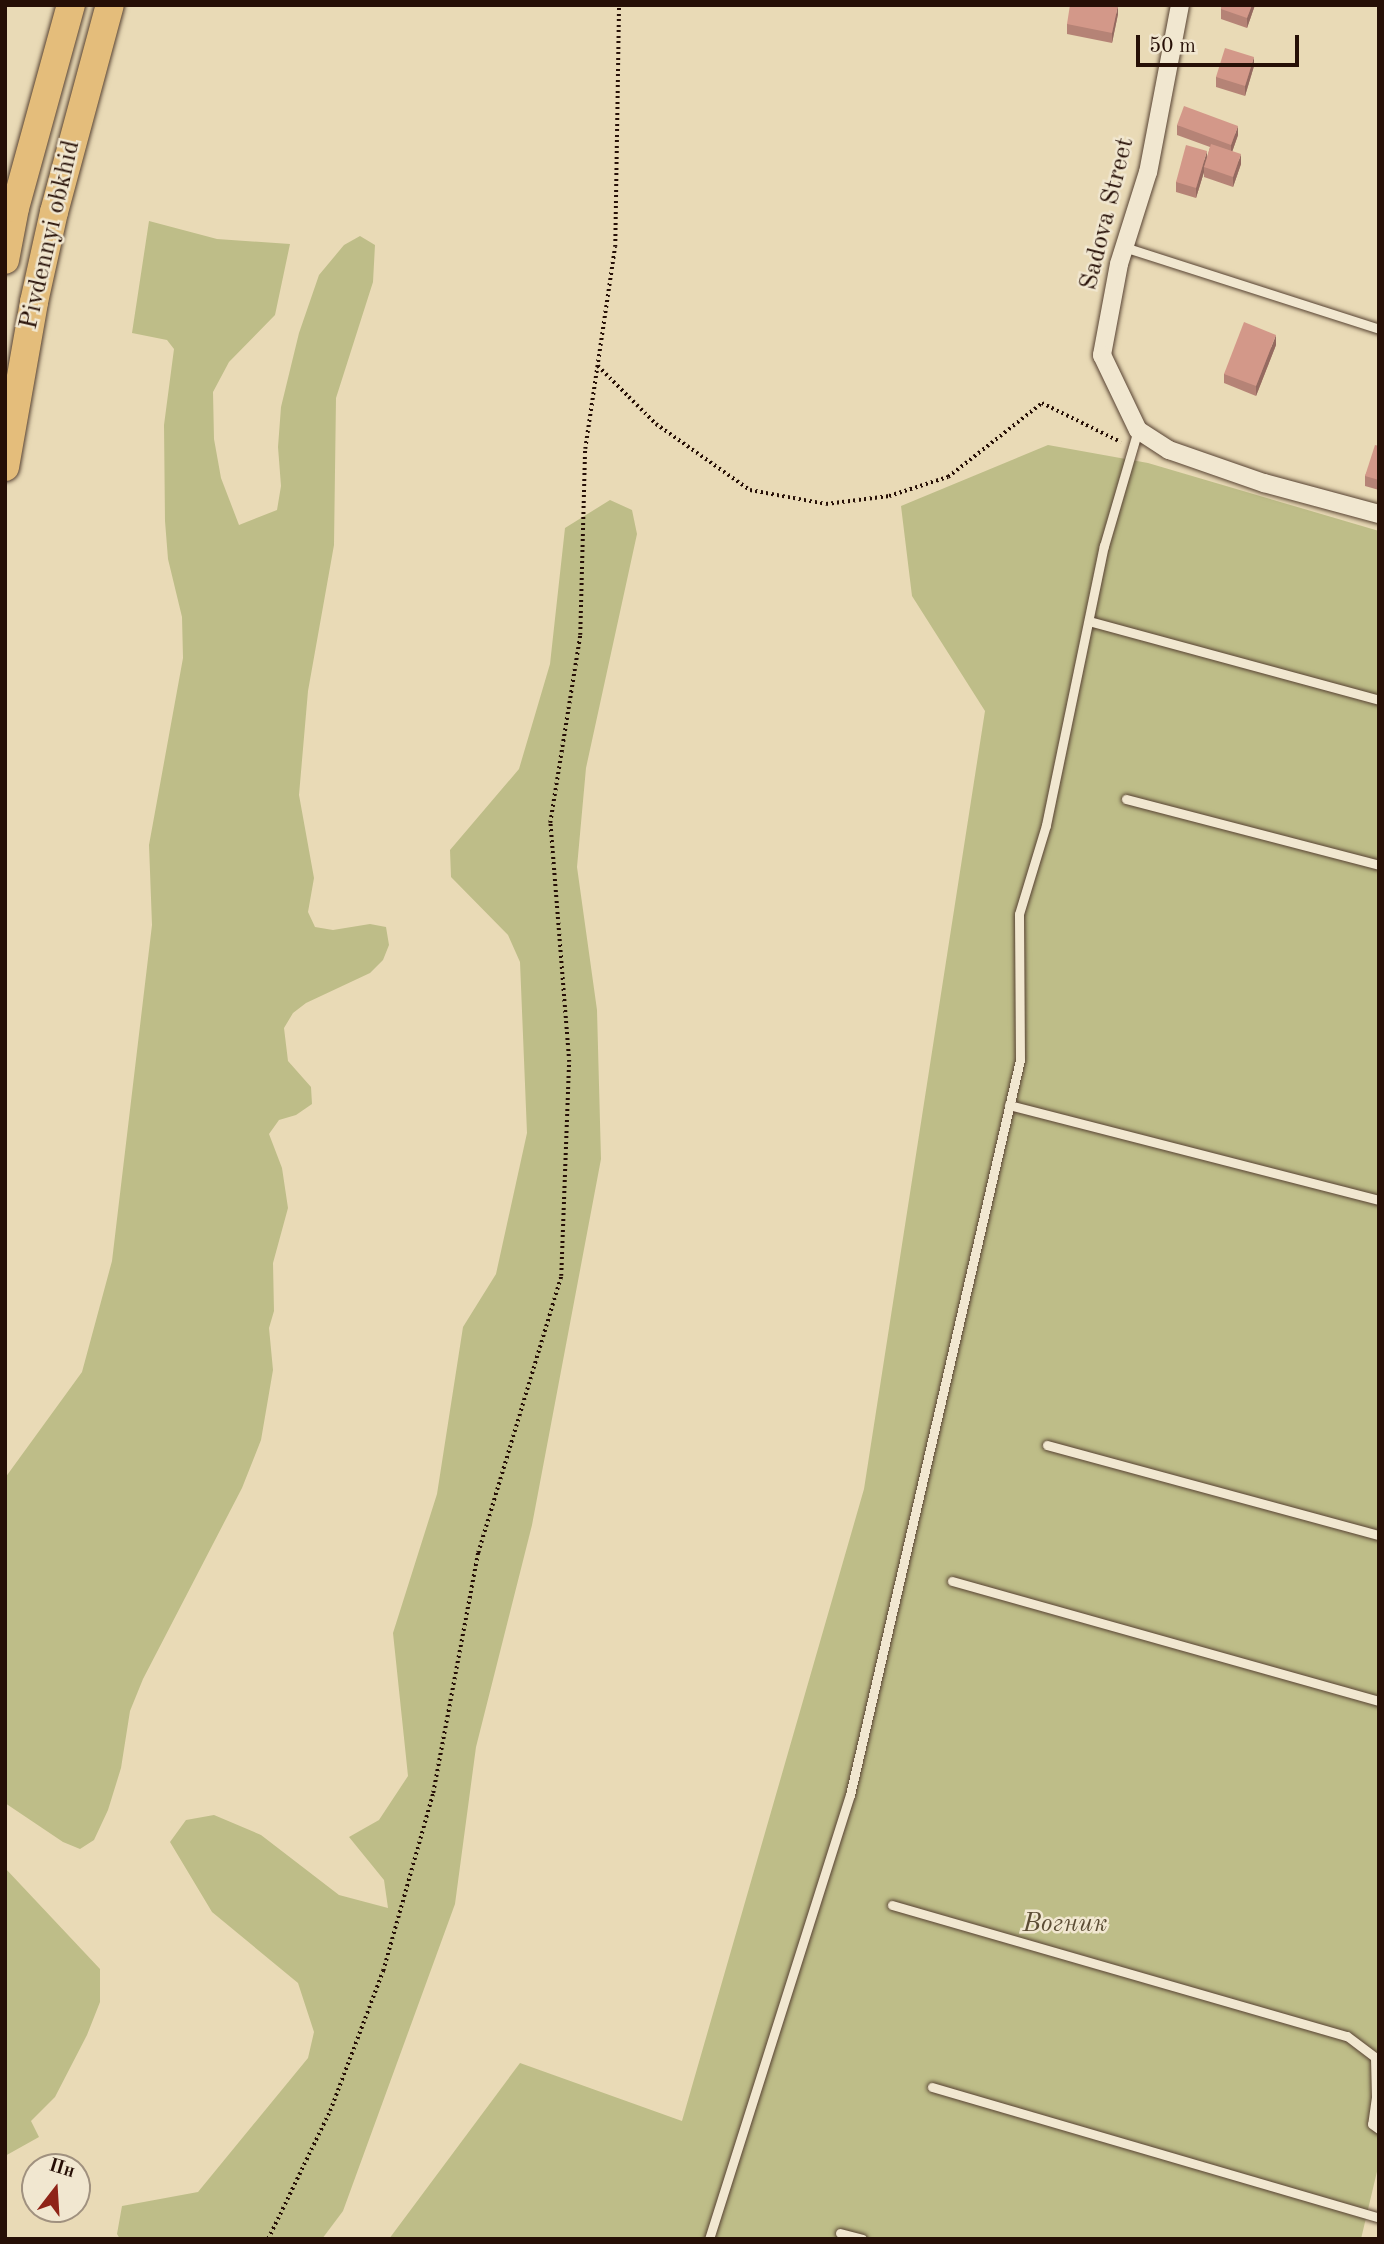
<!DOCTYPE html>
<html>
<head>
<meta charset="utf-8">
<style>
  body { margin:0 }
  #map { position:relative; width:1384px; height:2244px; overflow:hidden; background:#e9dab6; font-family:"Old Standard TT",serif }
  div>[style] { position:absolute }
  .green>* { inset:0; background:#bebd88 }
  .path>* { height:3.5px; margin-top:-1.75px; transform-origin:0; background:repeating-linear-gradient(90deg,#260f06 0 2px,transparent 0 5.5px) }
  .roads { filter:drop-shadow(0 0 2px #574232) drop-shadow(0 0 2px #574232) }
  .lane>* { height:9px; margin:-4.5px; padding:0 4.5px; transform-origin:4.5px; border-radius:4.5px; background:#f1e7d0 }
  .street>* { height:18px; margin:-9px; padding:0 9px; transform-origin:9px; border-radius:9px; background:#f1e7d0 }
  .primary>* { height:28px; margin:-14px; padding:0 14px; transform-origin:14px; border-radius:14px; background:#e4bd7b }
  .wall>* { inset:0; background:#b58376 }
  .shaded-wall>* { inset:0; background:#946a60 }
  .building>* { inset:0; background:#d39889 }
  span { translate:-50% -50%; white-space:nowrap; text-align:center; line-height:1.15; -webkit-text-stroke:5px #f1e7d0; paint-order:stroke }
  .street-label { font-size:26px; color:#260f06 }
  .park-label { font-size:26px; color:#5b4c34; font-style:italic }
  .frame { position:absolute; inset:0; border:7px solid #260f06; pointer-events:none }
  .north { position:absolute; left:21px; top:2153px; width:70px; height:70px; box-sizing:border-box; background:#f1e7d0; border:2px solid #a0917f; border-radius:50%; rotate:17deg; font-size:19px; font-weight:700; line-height:28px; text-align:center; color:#260f06 }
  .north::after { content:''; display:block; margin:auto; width:24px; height:32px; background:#8f2418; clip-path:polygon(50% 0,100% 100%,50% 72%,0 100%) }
  .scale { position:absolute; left:1136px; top:35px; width:163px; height:32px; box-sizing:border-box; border:4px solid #260f06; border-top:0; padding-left:9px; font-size:21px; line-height:24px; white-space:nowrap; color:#260f06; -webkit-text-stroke:5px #f1e7d0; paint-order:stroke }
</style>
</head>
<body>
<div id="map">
  <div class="green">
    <i style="clip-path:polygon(149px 221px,217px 239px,290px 244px,275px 315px,229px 362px,213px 392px,214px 439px,221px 478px,239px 525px,277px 510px,281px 486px,278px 447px,281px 407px,299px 333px,319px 275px,344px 245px,360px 236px,375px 245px,373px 282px,336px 398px,334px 545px,308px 691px,299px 795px,314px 878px,308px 912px,315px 927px,333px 930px,370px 924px,386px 927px,389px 945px,383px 960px,370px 973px,306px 1003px,293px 1013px,284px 1028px,288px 1061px,311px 1087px,312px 1104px,296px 1115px,279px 1120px,269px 1134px,282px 1168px,288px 1208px,273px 1263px,274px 1311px,269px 1328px,273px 1370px,261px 1440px,242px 1488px,143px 1679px,130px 1711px,121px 1768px,108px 1810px,94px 1840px,80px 1849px,63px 1842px,5px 1803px,5px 1478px,82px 1372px,112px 1261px,152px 925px,149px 845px,183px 658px,182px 617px,168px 559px,165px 521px,164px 425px,174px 349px,167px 340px,132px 333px)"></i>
    <i style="clip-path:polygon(1048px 445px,1148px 463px,1379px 531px,1379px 2163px,1361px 2239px,389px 2239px,520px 2063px,682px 2121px,864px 1489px,985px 711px,912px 596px,901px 506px)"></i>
    <i style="clip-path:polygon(610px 500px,632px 510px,637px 534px,586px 768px,577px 867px,597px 1010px,601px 1159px,532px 1525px,476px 1747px,455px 1904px,343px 2211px,322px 2239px,120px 2239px,117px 2234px,122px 2206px,198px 2192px,308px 2058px,314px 2032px,298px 1983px,212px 1912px,170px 1842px,186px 1820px,214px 1815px,261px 1835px,339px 1895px,388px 1908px,384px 1880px,349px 1837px,379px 1820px,408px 1776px,393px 1633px,437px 1494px,463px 1327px,496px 1274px,527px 1133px,520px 962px,508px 935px,451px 877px,450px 850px,519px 769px,550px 664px,565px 528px)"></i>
    <i style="clip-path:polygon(5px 1868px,100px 1969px,100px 2002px,87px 2035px,55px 2097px,31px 2121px,39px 2137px,5px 2156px)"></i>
  </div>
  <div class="path">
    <i style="left:598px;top:366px;width:82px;rotate:45deg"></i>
    <i style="left:656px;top:424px;width:115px;rotate:35.1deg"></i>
    <i style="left:750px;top:490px;width:77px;rotate:10.4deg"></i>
    <i style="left:826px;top:504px;width:64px;rotate:-7.2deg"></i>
    <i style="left:889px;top:496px;width:62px;rotate:-17.9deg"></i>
    <i style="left:948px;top:477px;width:120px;rotate:-38.2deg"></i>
    <i style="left:1042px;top:403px;width:88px;rotate:26.3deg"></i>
    <i style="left:268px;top:2239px;width:142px;rotate:-64.2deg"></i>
    <i style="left:330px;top:2111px;width:150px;rotate:-69.3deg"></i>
    <i style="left:383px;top:1971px;width:185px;rotate:-74.3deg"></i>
    <i style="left:433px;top:1793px;width:244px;rotate:-79.4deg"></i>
    <i style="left:478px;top:1553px;width:289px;rotate:-73.3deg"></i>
    <i style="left:561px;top:1276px;width:214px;rotate:-87.9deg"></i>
    <i style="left:569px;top:1062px;width:240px;rotate:-94.5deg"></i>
    <i style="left:550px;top:823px;width:190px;rotate:-80.9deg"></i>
    <i style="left:580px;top:635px;width:186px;rotate:-88.5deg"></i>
    <i style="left:585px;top:449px;width:204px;rotate:-81.6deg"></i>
    <i style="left:615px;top:247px;width:242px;rotate:-89.1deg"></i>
  </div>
  <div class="roads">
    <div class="lane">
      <i style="left:1124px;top:247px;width:268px;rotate:17.8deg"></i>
      <i style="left:1089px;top:621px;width:301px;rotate:15.2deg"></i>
      <i style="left:1126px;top:799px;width:261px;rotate:14.6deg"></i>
      <i style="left:1009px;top:1105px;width:382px;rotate:14.4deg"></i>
      <i style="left:1047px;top:1445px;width:344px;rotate:15.2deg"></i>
      <i style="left:952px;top:1581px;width:444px;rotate:15.7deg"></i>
      <i style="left:892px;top:1905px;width:473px;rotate:16.1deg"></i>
      <i style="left:1347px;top:2036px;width:35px;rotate:37deg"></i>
      <i style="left:1375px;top:2057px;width:40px;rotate:88.6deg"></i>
      <i style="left:1376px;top:2097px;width:27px;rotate:98deg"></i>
      <i style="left:1372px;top:2124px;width:9px;rotate:36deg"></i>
      <i style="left:932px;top:2087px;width:466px;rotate:16.3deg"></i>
      <i style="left:840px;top:2233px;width:23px;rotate:15deg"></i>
      <i style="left:709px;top:2239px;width:466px;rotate:-72.4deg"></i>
      <i style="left:850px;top:1795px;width:754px;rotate:-76.98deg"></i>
      <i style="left:1020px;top:1060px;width:146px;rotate:-90.4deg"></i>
      <i style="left:1019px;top:914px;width:93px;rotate:-73.1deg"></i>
      <i style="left:1046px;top:825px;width:285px;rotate:-78.3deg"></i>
      <i style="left:1104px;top:546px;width:121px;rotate:-73.7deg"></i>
    </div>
    <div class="street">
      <i style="left:1180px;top:5px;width:170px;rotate:100.8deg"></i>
      <i style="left:1148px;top:172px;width:96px;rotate:107.5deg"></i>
      <i style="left:1119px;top:264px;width:93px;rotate:100.6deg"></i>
      <i style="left:1102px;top:355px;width:83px;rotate:64.4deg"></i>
      <i style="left:1138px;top:430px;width:37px;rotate:33deg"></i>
      <i style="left:1169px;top:450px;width:101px;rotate:19.2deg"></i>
      <i style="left:1264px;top:483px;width:119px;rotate:15.1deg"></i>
    </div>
    <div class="primary">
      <i style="left:5px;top:260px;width:53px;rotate:-79.1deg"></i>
      <i style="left:15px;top:208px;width:211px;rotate:-74.6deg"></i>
      <i style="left:5px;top:467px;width:168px;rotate:-80deg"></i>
      <i style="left:34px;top:302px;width:92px;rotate:-77.5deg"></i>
      <i style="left:54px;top:212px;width:214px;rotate:-74.9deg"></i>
    </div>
  </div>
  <div class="wall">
    <i style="clip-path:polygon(1222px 5px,1255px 5px,1247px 28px,1221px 19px,1221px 9px)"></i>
    <i style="clip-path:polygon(1118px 14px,1112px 43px,1067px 34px,1067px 24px)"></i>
    <i style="clip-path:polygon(1254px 66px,1245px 96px,1216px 87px,1216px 77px)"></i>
    <i style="clip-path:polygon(1177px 125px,1238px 135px,1232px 152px,1241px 164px,1233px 187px,1204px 177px,1204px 172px,1196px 198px,1176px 192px,1176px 182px,1207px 158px,1210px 147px,1177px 135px)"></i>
    <i style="clip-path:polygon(1276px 345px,1256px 396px,1224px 383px,1224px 374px)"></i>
    <i style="clip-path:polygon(1379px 446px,1379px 490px,1365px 486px,1365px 476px)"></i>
  </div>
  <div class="shaded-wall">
    <i style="clip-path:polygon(1118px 5px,1118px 14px,1112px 43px,1112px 33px)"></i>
    <i style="clip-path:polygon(1252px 5px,1255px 5px,1247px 28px,1247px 18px)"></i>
    <i style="clip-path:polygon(1254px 57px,1254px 66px,1245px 96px,1245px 86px)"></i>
    <i style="clip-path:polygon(1238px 126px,1238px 135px,1231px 155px,1231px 145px)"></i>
    <i style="clip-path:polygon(1207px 151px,1207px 161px,1204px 167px,1204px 172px,1196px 198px,1196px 188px)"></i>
    <i style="clip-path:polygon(1241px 154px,1241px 164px,1233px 187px,1233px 177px)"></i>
    <i style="clip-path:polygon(1276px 335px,1276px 345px,1256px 396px,1256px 386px)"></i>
  </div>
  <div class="building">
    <i style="clip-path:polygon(1070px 5px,1118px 5px,1112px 33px,1067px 24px)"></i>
    <i style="clip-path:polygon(1222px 5px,1252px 5px,1247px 18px,1221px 9px)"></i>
    <i style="clip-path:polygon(1225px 48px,1254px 57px,1245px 86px,1216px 77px)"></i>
    <i style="clip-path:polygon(1184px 106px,1238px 126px,1231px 145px,1177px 125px)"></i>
    <i style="clip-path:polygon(1211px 144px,1241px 154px,1233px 177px,1204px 167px)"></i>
    <i style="clip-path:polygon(1186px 145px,1207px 151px,1196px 188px,1176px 182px)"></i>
    <i style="clip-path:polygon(1244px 322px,1276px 335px,1256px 386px,1224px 374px)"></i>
    <i style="clip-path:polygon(1375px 445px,1379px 446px,1379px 480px,1365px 476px)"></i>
  </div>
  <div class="street-label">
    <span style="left:1108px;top:214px;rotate:-76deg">Sadova Street</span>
    <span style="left:51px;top:235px;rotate:-77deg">Pivdennyi obkhid</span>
  </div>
  <div class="park-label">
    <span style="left:1065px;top:1925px">Вогник</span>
  </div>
  <div class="frame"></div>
  <div class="north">Пн</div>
  <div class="scale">50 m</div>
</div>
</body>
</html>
